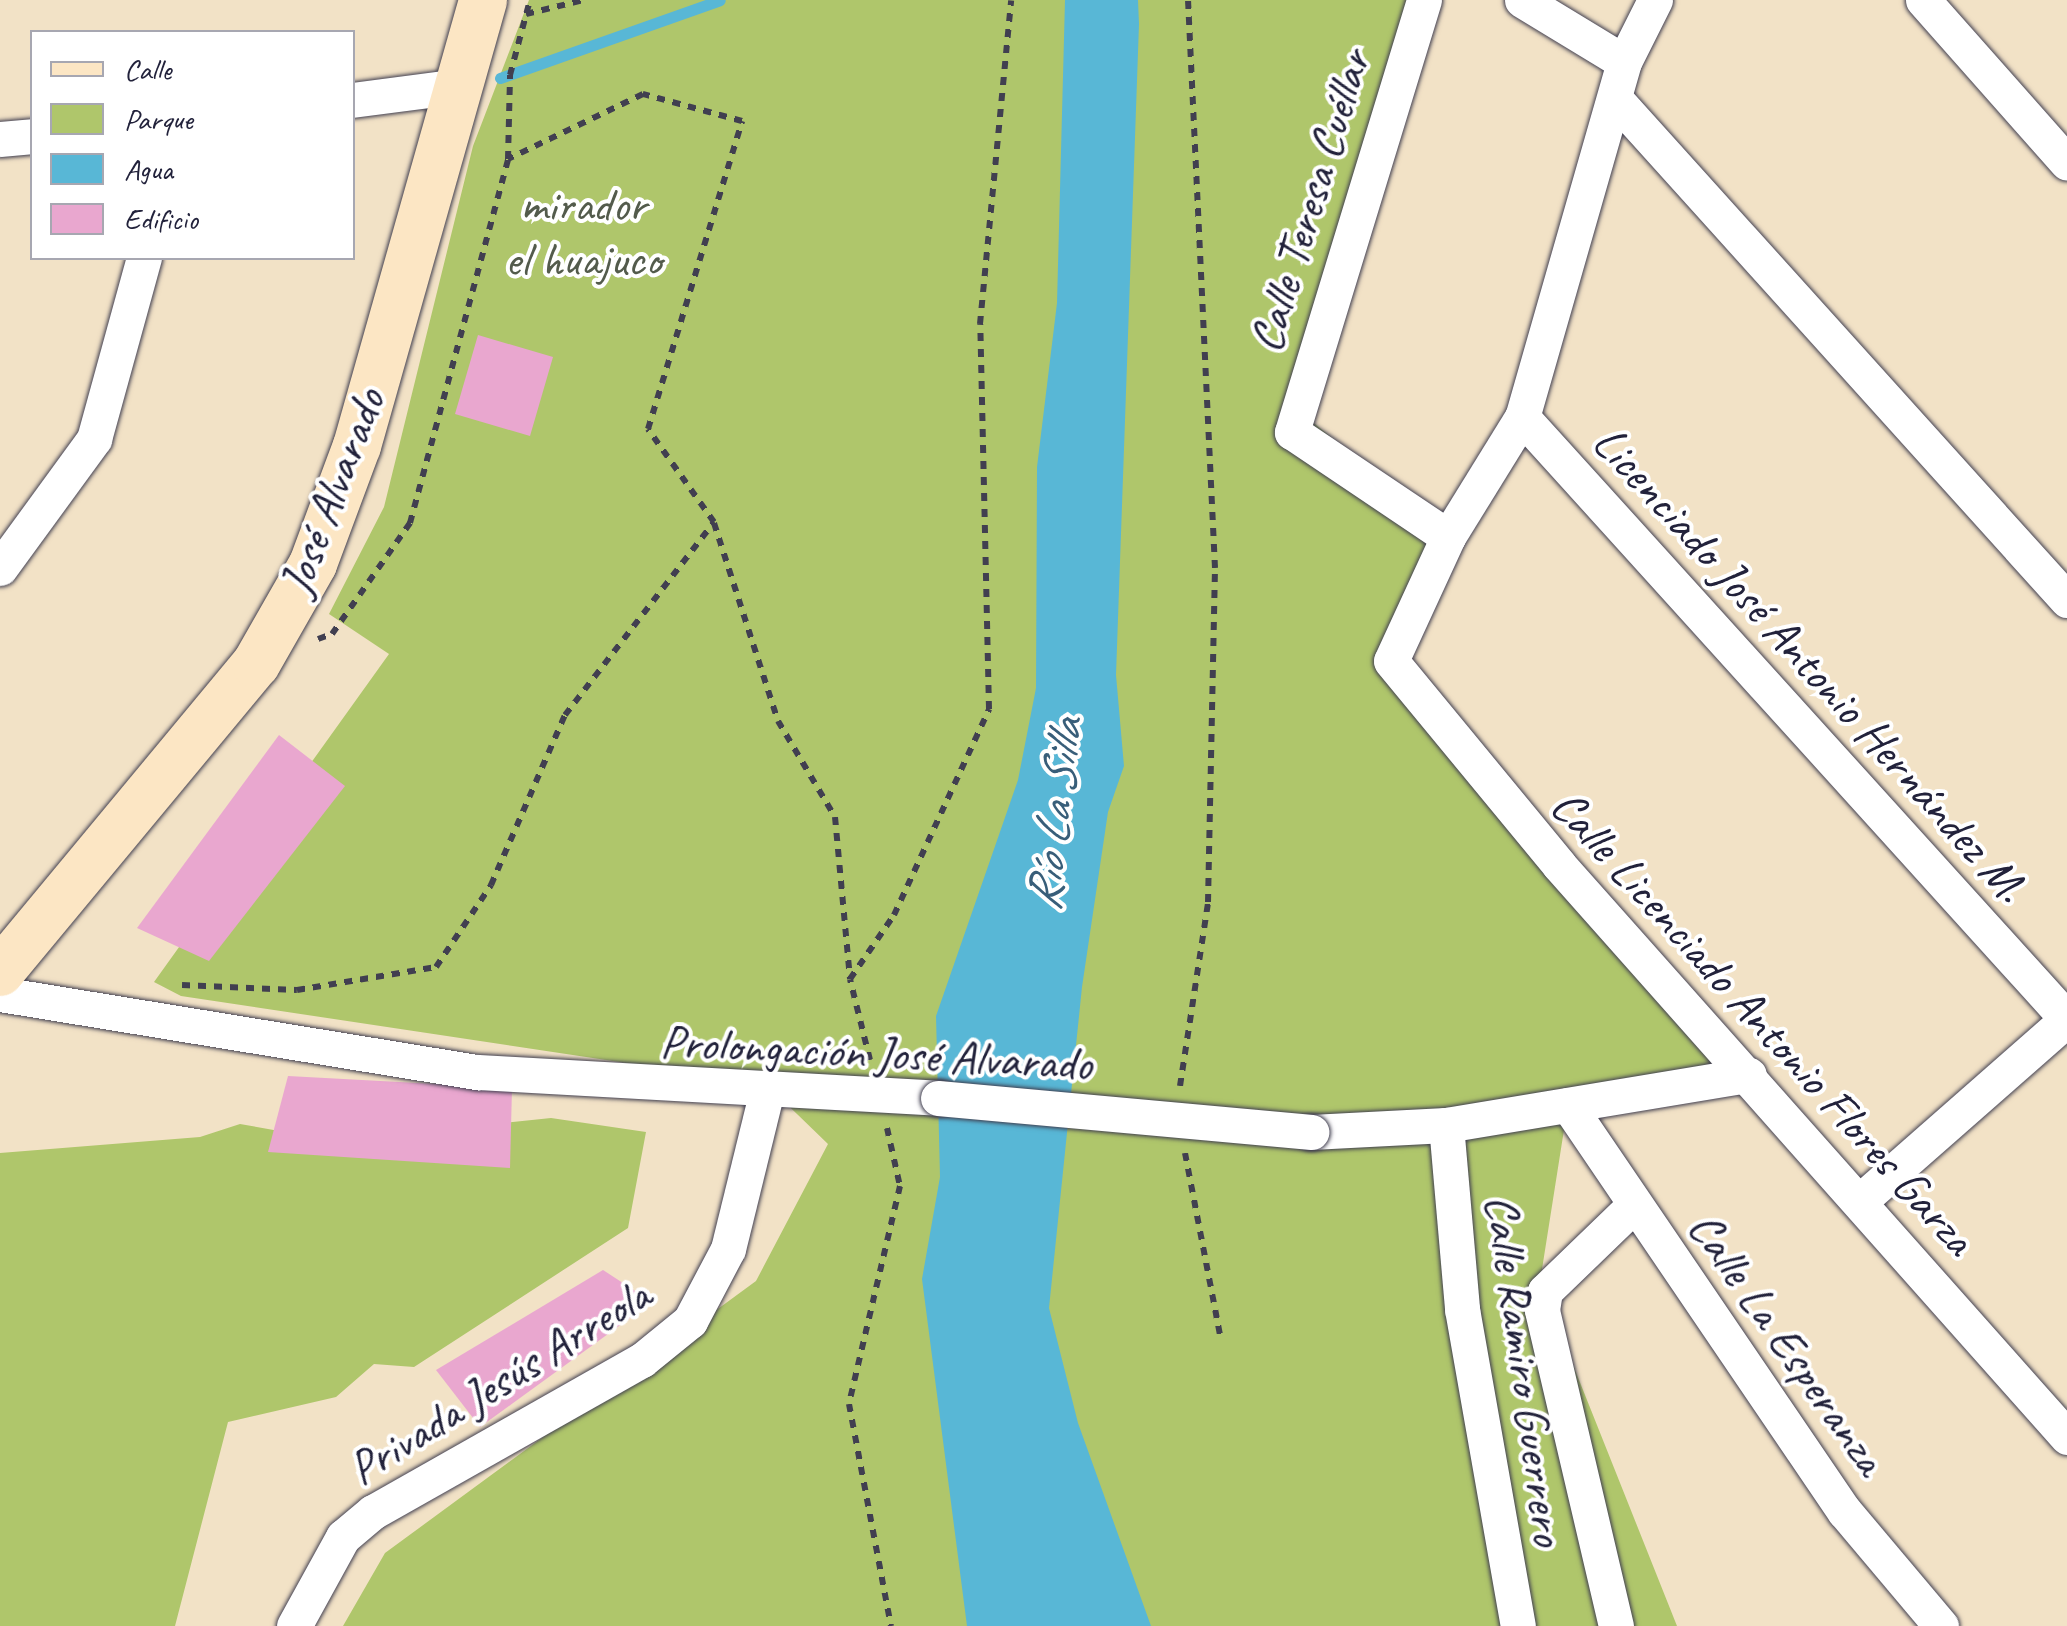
<!DOCTYPE html>
<html>
<head>
<meta charset="utf-8">
<style>
  body { margin:0 }
  #map { position:relative; width:2067px; height:1626px; overflow:hidden; background:#f2e2c6; font-family:Caveat,sans-serif }
  div>[style] { position:absolute }
  .green>* { inset:0; background:#afc66b }
  .water>* { inset:0; background:#58b7d6 }
  .stream>* { height:11px; margin:-5.5px; padding:0 5.5px; transform-origin:5.5px; border-radius:5.5px; background:#58b7d6 }
  .building>* { inset:0; background:#e9a7cf }
  .path>* { height:6px; margin-top:-3px; transform-origin:0; background:repeating-linear-gradient(90deg,#413f50 0 8px,transparent 0 16px) }
  .roads { filter:drop-shadow(0 0 2px #413f50) drop-shadow(0 0 2px #413f50) }
  .street>* { height:35px; margin:-17.5px; padding:0 17.5px; transform-origin:17.5px; border-radius:17.5px; background:#fff }
  .secondary>* { height:48px; margin:-24px; padding:0 24px; transform-origin:24px; border-radius:24px; background:#fce6c4 }
  .bridges { filter:drop-shadow(0 0 2px #413f50) drop-shadow(0 0 2px #413f50) }
  .street-bridge>* { height:35px; margin:-17.5px; padding:0 17.5px; transform-origin:17.5px; border-radius:17.5px; background:#fff }
  span { translate:-50% -50%; white-space:nowrap; text-align:center; line-height:1.15; -webkit-text-stroke:8px #fff; paint-order:stroke }
  .street-label { font-size:48px; color:#22223b }
  .park-label { font-size:48px; color:#535b4c }
  .water-label { font-size:50px; color:#385e79; font-style:italic }
  .legend { position:absolute; left:30px; top:30px; width:325px; height:230px; box-sizing:border-box; background:#fff; border:2px solid #a7a7b1; margin:0; padding:12px 18px; list-style:none; font-size:30px; color:#22223b }
  .legend li { display:flex; align-items:center; gap:20px; height:50px }
  .legend b { width:50px; border:2px solid #a7a7b1 }
</style>
</head>
<body>
<div id="map">
  <div class="green">
    <i style="clip-path:polygon(529px 0,1426px 0,1298px 410px,1442px 528px,1396px 665px,1749px 1075px,1569px 1098px,1540px 1282px,1677px 1626px,343px 1626px,385px 1553px,756px 1281px,828px 1144px,766px 1084px,181px 996px,154px 982px,389px 654px,329px 614px,384px 507px,473px 146px)"></i>
    <i style="clip-path:polygon(551px 1118px,646px 1132px,628px 1228px,414px 1367px,374px 1364px,336px 1397px,228px 1422px,175px 1626px,0 1626px,0 1153px,200px 1137px,240px 1124px,335px 1141px)"></i>
  </div>
  <div class="water">
    <i style="clip-path:polygon(1065px 0,1138px 0,1139px 24px,1116px 675px,1124px 766px,1108px 812px,1082px 987px,1049px 1308px,1078px 1423px,1151px 1626px,967px 1626px,922px 1279px,940px 1177px,936px 1016px,1018px 780px,1036px 688px,1037px 467px,1057px 303px)"></i>
  </div>
  <div class="stream">
    <i style="left:500px;top:78px;width:233px;rotate:-19.5deg"></i>
  </div>
  <div class="building">
    <i style="clip-path:polygon(478px 335px,553px 357px,530px 436px,455px 414px)"></i>
    <i style="clip-path:polygon(279px 735px,345px 786px,209px 961px,137px 928px)"></i>
    <i style="clip-path:polygon(288px 1076px,512px 1088px,510px 1168px,268px 1152px)"></i>
    <i style="clip-path:polygon(603px 1270px,652px 1302px,480px 1427px,436px 1370px)"></i>
  </div>
  <div class="path">
    <i style="left:526px;top:14px;width:60px;rotate:-13.6deg"></i>
    <i style="left:714px;top:523px;width:208px;rotate:72.1deg"></i>
    <i style="left:778px;top:721px;width:112px;rotate:59.3deg"></i>
    <i style="left:835px;top:817px;width:163px;rotate:84.7deg"></i>
    <i style="left:318px;top:639px;width:15px;rotate:-20deg"></i>
    <i style="left:332px;top:634px;width:136px;rotate:-54.9deg"></i>
    <i style="left:410px;top:523px;width:377px;rotate:-74.9deg"></i>
    <i style="left:508px;top:159px;width:84px;rotate:-88.6deg"></i>
    <i style="left:510px;top:75px;width:78px;rotate:-75.1deg"></i>
    <i style="left:182px;top:985px;width:115px;rotate:2.5deg"></i>
    <i style="left:297px;top:990px;width:141px;rotate:-9.4deg"></i>
    <i style="left:436px;top:967px;width:99px;rotate:-56.1deg"></i>
    <i style="left:491px;top:885px;width:185px;rotate:-66.5deg"></i>
    <i style="left:565px;top:715px;width:244px;rotate:-52.3deg"></i>
    <i style="left:714px;top:522px;width:114px;rotate:-125.4deg"></i>
    <i style="left:648px;top:429px;width:322px;rotate:-73deg"></i>
    <i style="left:742px;top:121px;width:103px;rotate:-164.7deg"></i>
    <i style="left:643px;top:94px;width:150px;rotate:154.3deg"></i>
    <i style="left:870px;top:1060px;width:83px;rotate:-103.9deg"></i>
    <i style="left:850px;top:979px;width:78px;rotate:-55.5deg"></i>
    <i style="left:894px;top:915px;width:227px;rotate:-65.2deg"></i>
    <i style="left:989px;top:709px;width:385px;rotate:-91.3deg"></i>
    <i style="left:980px;top:324px;width:325px;rotate:-84.5deg"></i>
    <i style="left:1180px;top:1086px;width:186px;rotate:-81.3deg"></i>
    <i style="left:1208px;top:902px;width:334px;rotate:-88.8deg"></i>
    <i style="left:1215px;top:568px;width:569px;rotate:-92.72deg"></i>
    <i style="left:887px;top:1128px;width:59px;rotate:77.4deg"></i>
    <i style="left:900px;top:1186px;width:224px;rotate:103.2deg"></i>
    <i style="left:849px;top:1404px;width:226px;rotate:79.3deg"></i>
    <i style="left:1185px;top:1153px;width:190px;rotate:79.1deg"></i>
  </div>
  <div class="roads">
    <div class="street">
      <i style="left:1424px;top:0;width:452px;rotate:107deg"></i>
      <i style="left:1292px;top:432px;width:188px;rotate:33.9deg"></i>
      <i style="left:1522px;top:0;width:119px;rotate:31.3deg"></i>
      <i style="left:1655px;top:0;width:69px;rotate:116.6deg"></i>
      <i style="left:1624px;top:62px;width:369px;rotate:106deg"></i>
      <i style="left:1522px;top:417px;width:141px;rotate:121.7deg"></i>
      <i style="left:1448px;top:537px;width:136px;rotate:114.7deg"></i>
      <i style="left:1391px;top:661px;width:264px;rotate:50.5deg"></i>
      <i style="left:1559px;top:865px;width:765px;rotate:48.39deg"></i>
      <i style="left:1923px;top:0;width:217px;rotate:48.5deg"></i>
      <i style="left:352px;top:100px;width:109px;rotate:-7.4deg"></i>
      <i style="left:1617px;top:101px;width:672px;rotate:47.96deg"></i>
      <i style="left:0;top:139px;width:32px;rotate:-5deg"></i>
      <i style="left:1522px;top:417px;width:812px;rotate:47.84deg"></i>
      <i style="left:0;top:568px;width:160px;rotate:-53.9deg"></i>
      <i style="left:94px;top:439px;width:188px;rotate:-74.6deg"></i>
      <i style="left:0;top:994px;width:484px;rotate:9.3deg"></i>
      <i style="left:478px;top:1072px;width:461px;rotate:3.2deg"></i>
      <i style="left:1568px;top:1105px;width:492px;rotate:55.8deg"></i>
      <i style="left:1845px;top:1512px;width:149px;rotate:49.9deg"></i>
      <i style="left:1446px;top:1125px;width:185px;rotate:85deg"></i>
      <i style="left:1462px;top:1309px;width:322px;rotate:80deg"></i>
      <i style="left:1311px;top:1132px;width:135px;rotate:-3deg"></i>
      <i style="left:1446px;top:1125px;width:307px;rotate:-9.4deg"></i>
      <i style="left:1860px;top:1201px;width:276px;rotate:-41.3deg"></i>
      <i style="left:294px;top:1626px;width:102px;rotate:-61.2deg"></i>
      <i style="left:343px;top:1537px;width:39px;rotate:-40deg"></i>
      <i style="left:373px;top:1512px;width:309px;rotate:-29.5deg"></i>
      <i style="left:642px;top:1360px;width:62px;rotate:-39.1deg"></i>
      <i style="left:690px;top:1321px;width:81px;rotate:-62.2deg"></i>
      <i style="left:728px;top:1249px;width:160px;rotate:-76.2deg"></i>
      <i style="left:1616px;top:1626px;width:325px;rotate:-103.2deg"></i>
      <i style="left:1542px;top:1310px;width:19px;rotate:-81deg"></i>
      <i style="left:1545px;top:1291px;width:122px;rotate:-44deg"></i>
    </div>
    <div class="secondary">
      <i style="left:0;top:972px;width:400px;rotate:-50.3deg"></i>
      <i style="left:256px;top:664px;width:115px;rotate:-60.3deg"></i>
      <i style="left:313px;top:564px;width:126px;rotate:-69.6deg"></i>
      <i style="left:357px;top:446px;width:463px;rotate:-74.2deg"></i>
    </div>
  </div>
  <div class="bridges">
    <div class="street-bridge">
      <i style="left:938px;top:1098px;width:375px;rotate:5.2deg"></i>
    </div>
  </div>
  <div class="street-label">
    <span style="left:1310px;top:201px;rotate:-73deg">Calle Teresa Cuéllar</span>
    <span style="left:332px;top:492px;rotate:-69deg">José Alvarado</span>
    <span style="left:1810px;top:664px;rotate:48deg">Licenciado José Antonio Hernández M.</span>
    <span style="left:1763px;top:1022px;rotate:48deg">Calle Licenciado Antonio Flores Garza</span>
    <span style="left:876px;top:1053px;rotate:3deg">Prolongación José Alvarado</span>
    <span style="left:1787px;top:1343px;rotate:55deg">Calle La Esperanza</span>
    <span style="left:1525px;top:1370px;rotate:82deg">Calle Ramiro Guerrero</span>
    <span style="left:499px;top:1382px;rotate:-32deg">Privada Jesús Arreola</span>
  </div>
  <div class="park-label">
    <span style="left:583px;top:232px">mirador<br>el huajuco</span>
  </div>
  <div class="water-label">
    <span style="left:1054px;top:815px;rotate:-83deg">Río La Silla</span>
  </div>
  <ul class="legend">
  <li><b style="height:12px;background:#fce6c4"></b>Calle</li>
  <li><b style="height:28px;background:#afc66b"></b>Parque</li>
  <li><b style="height:28px;background:#58b7d6"></b>Agua</li>
  <li><b style="height:28px;background:#e9a7cf"></b>Edificio</li>
  </ul>
</div>
</body>
</html>
